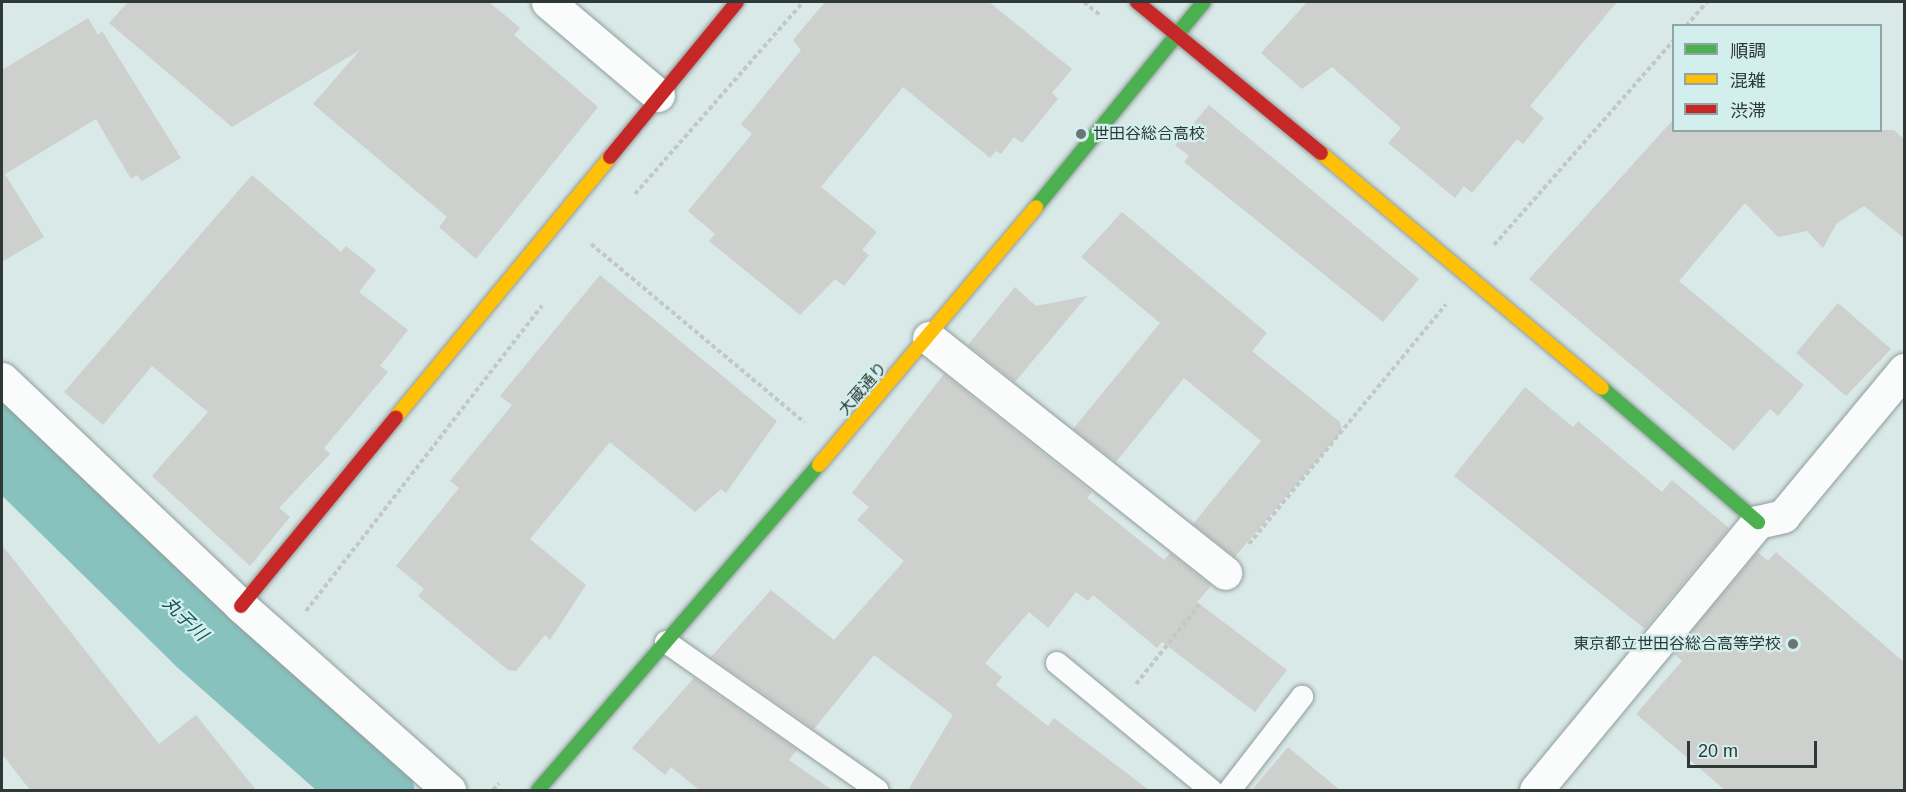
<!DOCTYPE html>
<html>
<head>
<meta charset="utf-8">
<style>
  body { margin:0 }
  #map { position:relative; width:1906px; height:792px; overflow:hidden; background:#d9e9e7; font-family:Arial,"Noto Sans JP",sans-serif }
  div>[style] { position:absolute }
  .river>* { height:78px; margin:-39px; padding:0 39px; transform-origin:39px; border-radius:39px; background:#88c2bf }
  .building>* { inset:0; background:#cdd0cd }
  .path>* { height:4px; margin-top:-2px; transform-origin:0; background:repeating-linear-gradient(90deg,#c3c8c7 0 4.5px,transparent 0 7.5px) }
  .roads { filter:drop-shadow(0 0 2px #909c9b) drop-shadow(0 0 2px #909c9b) }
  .lane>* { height:22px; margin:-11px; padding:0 11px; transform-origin:11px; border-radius:11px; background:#f9fcfb }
  .street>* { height:33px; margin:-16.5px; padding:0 16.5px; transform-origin:16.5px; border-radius:16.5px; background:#f9fcfb }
  .fast>* { height:14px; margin:-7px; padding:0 7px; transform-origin:7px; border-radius:7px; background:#4caf50 }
  .slow>* { height:14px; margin:-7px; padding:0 7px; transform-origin:7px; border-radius:7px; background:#ffc107 }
  .jam>* { height:14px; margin:-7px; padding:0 7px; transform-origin:7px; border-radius:7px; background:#c62828 }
  .dots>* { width:16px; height:16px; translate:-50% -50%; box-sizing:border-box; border:3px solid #d3efed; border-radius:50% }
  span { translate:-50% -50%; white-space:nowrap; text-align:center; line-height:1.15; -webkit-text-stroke:4.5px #d3efed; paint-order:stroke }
  .poi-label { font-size:16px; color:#2d3837 }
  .left { translate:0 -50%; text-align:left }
  .right { translate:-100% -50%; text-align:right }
  .street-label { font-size:16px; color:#2d3837 }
  .water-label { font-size:18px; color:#115452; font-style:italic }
  .frame { position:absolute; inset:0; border:3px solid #2d3837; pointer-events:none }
  .legend { position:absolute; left:1672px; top:24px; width:210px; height:108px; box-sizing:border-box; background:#d3efed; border:2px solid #91a6a4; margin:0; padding:8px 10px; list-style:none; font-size:18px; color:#2d3837 }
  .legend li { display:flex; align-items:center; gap:12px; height:30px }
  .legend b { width:30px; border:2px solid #91a6a4 }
  .scale { position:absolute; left:1687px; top:741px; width:130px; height:27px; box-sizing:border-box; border:3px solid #2d3837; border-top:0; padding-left:8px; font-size:18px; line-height:21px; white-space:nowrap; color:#2d3837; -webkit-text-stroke:4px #d3efed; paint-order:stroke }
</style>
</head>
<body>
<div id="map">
  <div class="river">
    <i style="left:2px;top:441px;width:281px;rotate:44.4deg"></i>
    <i style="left:203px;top:638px;width:230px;rotate:41.5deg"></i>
  </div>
  <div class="building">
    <i style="clip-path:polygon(128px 2px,489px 2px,520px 28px,514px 35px,598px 107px,476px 259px,439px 227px,447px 217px,313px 104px,360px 50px,232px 127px,109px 23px)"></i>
    <i style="clip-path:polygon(825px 2px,989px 2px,1072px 69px,1052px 93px,1058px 99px,1022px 143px,1014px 137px,1001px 154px,996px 151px,990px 158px,903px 87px,821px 187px,877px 232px,862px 250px,869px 255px,844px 286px,835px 279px,800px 315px,709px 241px,715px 234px,688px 211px,752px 134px,741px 124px,801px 50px,793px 40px)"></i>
    <i style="clip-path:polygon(1307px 2px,1617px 2px,1530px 106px,1544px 118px,1523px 144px,1517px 139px,1472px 193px,1464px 186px,1455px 198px,1388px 143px,1401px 128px,1332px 67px,1302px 89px,1261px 53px)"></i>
    <i style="clip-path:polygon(88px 18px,98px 35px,102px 31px,181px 158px,142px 181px,137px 175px,131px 179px,96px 119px,5px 174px,44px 237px,2px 262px,2px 70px)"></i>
    <i style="clip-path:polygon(1209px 105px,1419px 279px,1383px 322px,1184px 162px,1189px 156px,1175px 145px)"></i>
    <i style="clip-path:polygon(1672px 121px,1674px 130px,1894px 130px,1905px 140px,1905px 239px,1864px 206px,1837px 223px,1823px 248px,1807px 231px,1778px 237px,1745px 203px,1679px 281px,1804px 385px,1778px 416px,1770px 409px,1734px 451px,1529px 279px)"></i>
    <i style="clip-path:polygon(252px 175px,341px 252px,346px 246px,376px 270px,359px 292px,408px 330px,380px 366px,388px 372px,324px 448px,330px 454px,279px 508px,290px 517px,250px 566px,152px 476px,208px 412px,152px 366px,103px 425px,64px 392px)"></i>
    <i style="clip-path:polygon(1122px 212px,1267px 333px,1252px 351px,1340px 422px,1342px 431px,1235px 557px,1193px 524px,1261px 441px,1184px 378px,1116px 462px,1073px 429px,1160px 323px,1081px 257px)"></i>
    <i style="clip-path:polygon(600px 275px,777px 421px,726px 493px,721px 489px,695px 512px,610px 442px,530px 539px,586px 585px,550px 640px,545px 635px,516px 671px,508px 670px,418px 596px,424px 589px,396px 566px,459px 488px,450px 481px,512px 405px,500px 396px)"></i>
    <i style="clip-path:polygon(1015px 287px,1036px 306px,1087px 296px,1015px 382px,968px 345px)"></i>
    <i style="clip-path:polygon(1838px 303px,1891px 349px,1846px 396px,1796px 353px)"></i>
    <i style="clip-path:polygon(944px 374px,1092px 492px,1087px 498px,1164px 560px,1170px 553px,1211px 586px,1197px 602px,1287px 670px,1255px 712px,1162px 642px,1157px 648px,1093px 595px,1088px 601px,1076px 592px,1048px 628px,1029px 612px,985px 663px,1002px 677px,996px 685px,1048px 726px,1054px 718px,1149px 790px,908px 790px,953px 715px,874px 655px,814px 729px,711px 657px,771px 590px,834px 640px,904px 561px,857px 520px,869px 507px,852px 493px)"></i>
    <i style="clip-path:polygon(1525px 387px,1573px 427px,1578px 421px,1662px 492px,1672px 480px,1729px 528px,1645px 629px,1454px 476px)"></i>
    <i style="clip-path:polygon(2px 545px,159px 744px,196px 715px,256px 790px,30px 790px,2px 754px)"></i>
    <i style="clip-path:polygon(1758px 552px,1768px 561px,1776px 552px,1905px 663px,1905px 790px,1725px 790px,1636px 714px,1682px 661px,1673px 653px)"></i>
    <i style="clip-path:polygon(694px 678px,797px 750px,789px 760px,832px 790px,699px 790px,671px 767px,665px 775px,632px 748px)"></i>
    <i style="clip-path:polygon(1288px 747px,1340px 790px,1252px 790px)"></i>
  </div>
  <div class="path">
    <i style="left:1084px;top:2px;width:21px;rotate:39deg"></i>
    <i style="left:1686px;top:26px;width:32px;rotate:-49deg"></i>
    <i style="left:635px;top:194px;width:255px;rotate:-48.8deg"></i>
    <i style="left:591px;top:244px;width:278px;rotate:39.9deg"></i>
    <i style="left:1494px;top:245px;width:273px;rotate:-48.7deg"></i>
    <i style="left:1249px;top:544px;width:310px;rotate:-50.6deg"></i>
    <i style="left:306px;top:611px;width:386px;rotate:-52.3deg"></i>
    <i style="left:1136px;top:684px;width:104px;rotate:-51.3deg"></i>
    <i style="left:493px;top:790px;width:9px;rotate:-49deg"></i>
  </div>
  <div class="roads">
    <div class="lane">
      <i style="left:666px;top:642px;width:258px;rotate:35deg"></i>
      <i style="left:1057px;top:663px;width:200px;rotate:39.5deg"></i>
      <i style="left:1230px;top:790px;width:118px;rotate:-52.3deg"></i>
    </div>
    <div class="street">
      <i style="left:548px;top:2px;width:144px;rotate:40.2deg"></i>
      <i style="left:929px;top:338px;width:378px;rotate:38.4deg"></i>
      <i style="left:2px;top:379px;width:330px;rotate:43.5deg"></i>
      <i style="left:241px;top:606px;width:278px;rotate:41.5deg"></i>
      <i style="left:1536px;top:790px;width:348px;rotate:-50.4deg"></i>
      <i style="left:1758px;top:522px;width:26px;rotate:-13deg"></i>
      <i style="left:1783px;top:516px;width:190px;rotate:-50.3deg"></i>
    </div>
    <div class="fast">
      <i style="left:1036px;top:207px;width:265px;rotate:-50.7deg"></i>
      <i style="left:1602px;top:388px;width:206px;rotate:40.7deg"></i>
      <i style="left:538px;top:790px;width:430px;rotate:-49.2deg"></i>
    </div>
    <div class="slow">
      <i style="left:1321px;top:153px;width:366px;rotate:39.9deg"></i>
      <i style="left:396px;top:417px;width:337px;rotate:-50.5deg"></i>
      <i style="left:819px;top:465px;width:337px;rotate:-49.9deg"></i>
    </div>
    <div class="jam">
      <i style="left:1137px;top:2px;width:238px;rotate:39.4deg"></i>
      <i style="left:610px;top:157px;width:200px;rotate:-50.7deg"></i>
      <i style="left:241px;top:606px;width:244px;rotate:-50.6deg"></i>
    </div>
  </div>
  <div class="dots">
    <i style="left:1081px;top:134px;background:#697675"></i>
    <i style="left:1793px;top:644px;background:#697675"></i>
  </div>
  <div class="poi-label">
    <span class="left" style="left:1093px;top:134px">世田谷総合高校</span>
    <span class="right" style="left:1781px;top:644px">東京都立世田谷総合高等学校</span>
  </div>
  <div class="street-label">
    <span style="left:863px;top:389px;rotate:-49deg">大蔵通り</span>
  </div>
  <div class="water-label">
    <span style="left:185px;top:619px;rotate:44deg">丸子川</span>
  </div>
  <div class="frame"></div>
  <ul class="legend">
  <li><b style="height:8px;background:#4caf50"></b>順調</li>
  <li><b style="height:8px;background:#ffc107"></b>混雑</li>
  <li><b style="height:8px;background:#c62828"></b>渋滞</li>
  </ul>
  <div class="scale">20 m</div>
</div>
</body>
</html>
